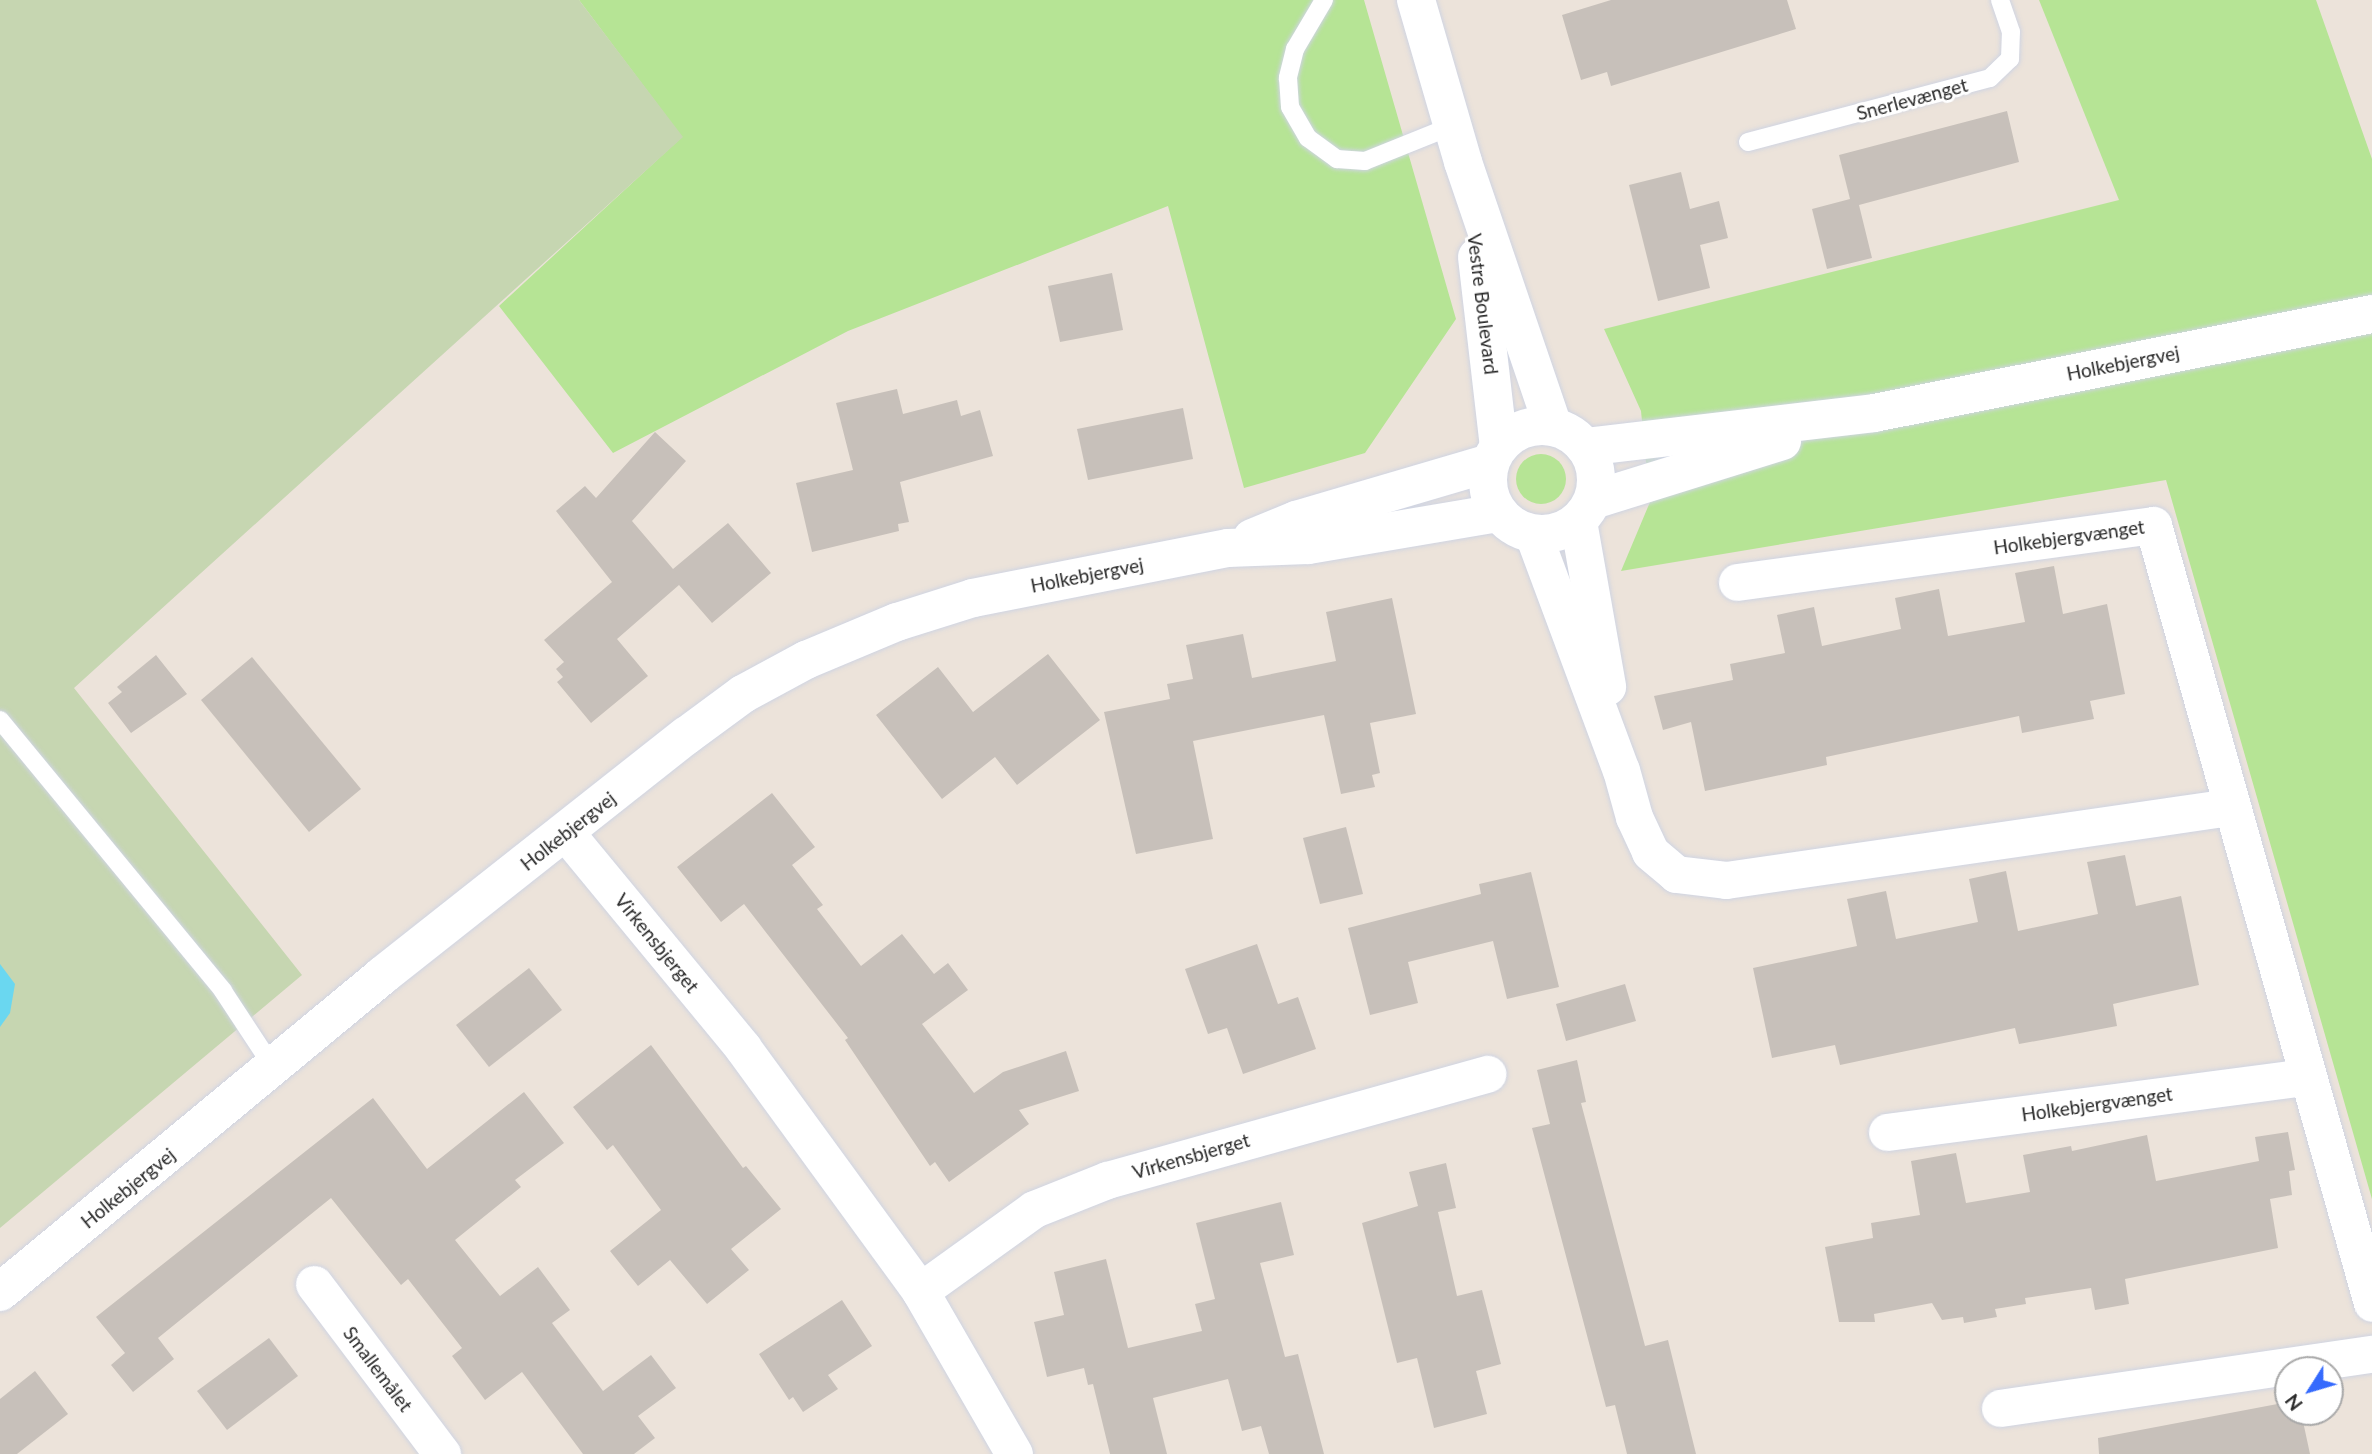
<!DOCTYPE html>
<html>
<head>
<meta charset="utf-8">
<style>
  body { margin:0 }
  #map { position:relative; width:2372px; height:1454px; overflow:hidden; background:#ece3da; font-family:Lato,sans-serif }
  div>[style] { position:absolute }
  .green>* { inset:0; background:#b6e495 }
  .round { border-radius:50% }
  .cemetery>* { inset:0; background:#c6d6b1 }
  .water>* { inset:0; background:#6ad7f0 }
  .building>* { inset:0; background:#c7c0ba }
  .roads { filter:drop-shadow(0 0 2px #cfd4e2) drop-shadow(0 0 2px #cfd4e2) }
  .lane>* { height:18px; margin:-9px; padding:0 9px; transform-origin:9px; border-radius:9px; background:#fff }
  .street>* { height:37px; margin:-18.5px; padding:0 18.5px; transform-origin:18.5px; border-radius:18.5px; background:#fff }
  .secondary>* { height:38px; margin:-19px; padding:0 19px; transform-origin:19px; border-radius:19px; background:#fff }
  .secondary>.ring { margin:-19px; padding:0; box-sizing:content-box; background:none; border:38px solid #fff; border-radius:50% }
  span { translate:-50% -50%; white-space:nowrap; text-align:center; line-height:1.15; -webkit-text-stroke:6px #fff; paint-order:stroke }
  .street-label { font-size:19px; color:#292929 }
  .north { position:absolute; left:2274px; top:1356px; width:70px; height:70px; box-sizing:border-box; background:#fff; border:2px solid #a9a9a9; border-radius:50%; rotate:233deg; font-size:19px; font-weight:700; line-height:28px; text-align:center; color:#292929 }
  .north::after { content:''; display:block; margin:auto; width:24px; height:32px; background:#356afd; clip-path:polygon(50% 0,100% 100%,50% 72%,0 100%) }
</style>
</head>
<body>
<div id="map">
  <div class="green">
    <i style="clip-path:polygon(579px 0,1364px 0,1456px 319px,1365px 453px,1244px 488px,1168px 206px,848px 331px,613px 453px,499px 306px,682px 137px)"></i>
    <i style="clip-path:polygon(2039px 0,2316px 0,2372px 159px,2372px 1199px,2166px 480px,1621px 571px,1650px 502px,1641px 411px,1604px 329px,2119px 200px)"></i>
    <i class="round" style="left:1516px;top:454px;width:50px;height:50px"></i>
  </div>
  <div class="cemetery">
    <i style="clip-path:polygon(0 0,579px 0,683px 137px,74px 688px,302px 975px,0 1228px)"></i>
  </div>
  <div class="water">
    <i style="clip-path:polygon(0 964px,15px 984px,10px 1013px,0 1027px)"></i>
  </div>
  <div class="building">
    <i style="clip-path:polygon(1611px 0,1787px 0,1796px 29px,1611px 86px,1607px 72px,1581px 80px,1562px 15px)"></i>
    <i style="clip-path:polygon(2007px 111px,2019px 162px,1859px 205px,1872px 258px,1827px 269px,1812px 209px,1850px 199px,1839px 155px)"></i>
    <i style="clip-path:polygon(1681px 172px,1690px 209px,1719px 201px,1728px 238px,1700px 245px,1710px 288px,1658px 301px,1629px 185px)"></i>
    <i style="clip-path:polygon(1112px 273px,1123px 330px,1060px 342px,1048px 286px)"></i>
    <i style="clip-path:polygon(897px 389px,903px 414px,957px 400px,961px 416px,980px 410px,993px 456px,900px 482px,909px 522px,898px 524px,899px 531px,812px 552px,796px 483px,853px 470px,836px 403px)"></i>
    <i style="clip-path:polygon(1183px 408px,1193px 459px,1088px 480px,1077px 429px)"></i>
    <i style="clip-path:polygon(655px 432px,686px 461px,632px 521px,673px 569px,728px 523px,771px 573px,712px 623px,679px 585px,617px 639px,648px 676px,591px 723px,557px 682px,563px 677px,556px 669px,564px 662px,544px 640px,612px 582px,556px 511px,585px 486px,596px 498px)"></i>
    <i style="clip-path:polygon(2054px 566px,2063px 614px,2107px 604px,2125px 694px,2090px 701px,2094px 719px,2022px 733px,2019px 716px,1826px 757px,1827px 765px,1705px 791px,1691px 722px,1663px 730px,1654px 696px,1733px 680px,1730px 664px,1785px 653px,1777px 615px,1814px 607px,1822px 646px,1901px 629px,1895px 598px,1939px 589px,1948px 636px,2025px 622px,2015px 573px)"></i>
    <i style="clip-path:polygon(1392px 598px,1416px 714px,1370px 723px,1380px 773px,1372px 775px,1375px 787px,1341px 794px,1324px 715px,1193px 741px,1213px 839px,1136px 854px,1104px 712px,1170px 699px,1167px 684px,1193px 679px,1186px 645px,1243px 634px,1252px 678px,1336px 661px,1326px 612px)"></i>
    <i style="clip-path:polygon(1048px 654px,1100px 720px,1017px 785px,995px 757px,942px 799px,876px 715px,938px 667px,973px 712px)"></i>
    <i style="clip-path:polygon(156px 655px,187px 694px,131px 733px,108px 703px,122px 692px,117px 687px)"></i>
    <i style="clip-path:polygon(252px 657px,361px 789px,309px 832px,201px 700px)"></i>
    <i style="clip-path:polygon(772px 793px,815px 847px,792px 865px,823px 905px,817px 909px,861px 966px,902px 934px,934px 974px,948px 963px,968px 990px,922px 1024px,974px 1093px,1003px 1072px,1066px 1051px,1079px 1091px,1019px 1110px,1029px 1124px,949px 1182px,935px 1162px,930px 1166px,845px 1040px,848px 1038px,744px 904px,721px 922px,677px 867px)"></i>
    <i style="clip-path:polygon(1346px 827px,1363px 894px,1320px 904px,1303px 838px)"></i>
    <i style="clip-path:polygon(2125px 855px,2136px 906px,2181px 896px,2199px 985px,2113px 1004px,2117px 1026px,2080px 1033px,2019px 1044px,2015px 1028px,1840px 1065px,1835px 1045px,1772px 1058px,1753px 968px,1857px 946px,1847px 899px,1886px 891px,1896px 939px,1978px 922px,1969px 879px,2006px 871px,2018px 931px,2098px 914px,2087px 862px)"></i>
    <i style="clip-path:polygon(1531px 872px,1559px 987px,1507px 999px,1493px 941px,1408px 962px,1418px 1003px,1370px 1015px,1348px 928px,1481px 894px,1479px 884px)"></i>
    <i style="clip-path:polygon(1257px 944px,1278px 1004px,1298px 997px,1316px 1049px,1243px 1074px,1227px 1028px,1208px 1034px,1185px 969px)"></i>
    <i style="clip-path:polygon(529px 968px,562px 1010px,489px 1067px,456px 1025px)"></i>
    <i style="clip-path:polygon(1625px 984px,1636px 1021px,1566px 1041px,1556px 1004px)"></i>
    <i style="clip-path:polygon(651px 1045px,743px 1168px,746px 1166px,781px 1209px,731px 1249px,749px 1270px,707px 1304px,670px 1260px,638px 1286px,610px 1251px,661px 1210px,613px 1145px,607px 1150px,573px 1107px)"></i>
    <i style="clip-path:polygon(1577px 1060px,1586px 1102px,1581px 1103px,1645px 1346px,1668px 1340px,1696px 1454px,1627px 1454px,1615px 1405px,1606px 1407px,1532px 1128px,1550px 1124px,1537px 1070px)"></i>
    <i style="clip-path:polygon(524px 1092px,564px 1143px,515px 1180px,521px 1187px,455px 1240px,500px 1296px,538px 1267px,570px 1310px,552px 1323px,603px 1391px,651px 1355px,676px 1388px,638px 1416px,655px 1438px,634px 1454px,583px 1454px,522px 1372px,485px 1400px,452px 1356px,462px 1348px,408px 1279px,401px 1285px,331px 1198px,158px 1338px,174px 1359px,133px 1392px,111px 1365px,125px 1353px,96px 1317px,373px 1098px,427px 1169px)"></i>
    <i style="clip-path:polygon(2288px 1132px,2295px 1170px,2289px 1171px,2292px 1195px,2270px 1199px,2278px 1248px,2125px 1279px,2129px 1304px,2095px 1310px,2091px 1288px,2025px 1298px,2026px 1304px,1995px 1309px,1997px 1317px,1964px 1323px,1963px 1317px,1942px 1320px,1932px 1303px,1874px 1314px,1875px 1322px,1839px 1322px,1825px 1247px,1873px 1238px,1871px 1223px,1920px 1215px,1911px 1161px,1956px 1153px,1966px 1203px,2030px 1192px,2023px 1155px,2071px 1146px,2072px 1151px,2147px 1135px,2156px 1181px,2259px 1161px,2255px 1137px)"></i>
    <i style="clip-path:polygon(1446px 1163px,1456px 1208px,1438px 1212px,1457px 1296px,1482px 1290px,1501px 1364px,1476px 1371px,1487px 1414px,1434px 1428px,1417px 1358px,1397px 1363px,1362px 1223px,1418px 1206px,1409px 1172px)"></i>
    <i style="clip-path:polygon(1281px 1202px,1294px 1255px,1260px 1263px,1285px 1357px,1298px 1354px,1324px 1454px,1269px 1454px,1261px 1426px,1242px 1431px,1228px 1379px,1153px 1398px,1167px 1454px,1110px 1454px,1093px 1384px,1088px 1385px,1084px 1368px,1047px 1377px,1034px 1322px,1064px 1315px,1054px 1272px,1106px 1259px,1128px 1348px,1202px 1331px,1195px 1304px,1215px 1299px,1196px 1223px)"></i>
    <i style="clip-path:polygon(842px 1300px,872px 1346px,828px 1375px,838px 1389px,803px 1412px,793px 1397px,789px 1400px,759px 1354px)"></i>
    <i style="clip-path:polygon(269px 1338px,298px 1376px,227px 1430px,197px 1391px)"></i>
    <i style="clip-path:polygon(35px 1371px,68px 1414px,17px 1454px,0 1454px,0 1399px)"></i>
    <i style="clip-path:polygon(2288px 1402px,2288px 1412px,2301px 1412px,2310px 1454px,2099px 1454px,2098px 1438px)"></i>
  </div>
  <div class="roads">
    <div class="lane">
      <i style="left:1324px;top:0;width:57px;rotate:120.6deg"></i>
      <i style="left:1295px;top:49px;width:30px;rotate:104deg"></i>
      <i style="left:1288px;top:78px;width:29px;rotate:86deg"></i>
      <i style="left:1290px;top:107px;width:36px;rotate:60deg"></i>
      <i style="left:1308px;top:138px;width:36px;rotate:36deg"></i>
      <i style="left:1337px;top:159px;width:28px;rotate:4deg"></i>
      <i style="left:1365px;top:161px;width:94px;rotate:-21.9deg"></i>
      <i style="left:1748px;top:142px;width:250px;rotate:-14.8deg"></i>
      <i style="left:1990px;top:78px;width:28px;rotate:-44deg"></i>
      <i style="left:2010px;top:59px;width:27px;rotate:-88deg"></i>
      <i style="left:2011px;top:32px;width:34px;rotate:-109deg"></i>
      <i style="left:0;top:720px;width:351px;rotate:50.5deg"></i>
      <i style="left:223px;top:991px;width:91px;rotate:56.7deg"></i>
    </div>
    <div class="street">
      <i style="left:1578px;top:521px;width:168px;rotate:80deg"></i>
      <i style="left:1533px;top:534px;width:252px;rotate:69.6deg"></i>
      <i style="left:1621px;top:770px;width:49px;rotate:74.5deg"></i>
      <i style="left:1634px;top:817px;width:38px;rotate:65deg"></i>
      <i style="left:1650px;top:852px;width:34px;rotate:40deg"></i>
      <i style="left:1676px;top:874px;width:50px;rotate:6.8deg"></i>
      <i style="left:1726px;top:880px;width:509px;rotate:-8.24deg"></i>
      <i style="left:1737px;top:582px;width:420px;rotate:-7.8deg"></i>
      <i style="left:2153px;top:525px;width:808px;rotate:74.28deg"></i>
      <i style="left:566px;top:833px;width:278px;rotate:50.5deg"></i>
      <i style="left:743px;top:1048px;width:301px;rotate:53.9deg"></i>
      <i style="left:920px;top:1291px;width:188px;rotate:60deg"></i>
      <i style="left:1887px;top:1132px;width:424px;rotate:-7.5deg"></i>
      <i style="left:314px;top:1284px;width:213px;rotate:53deg"></i>
      <i style="left:920px;top:1291px;width:140px;rotate:-35.7deg"></i>
      <i style="left:1034px;top:1209px;width:79px;rotate:-21.7deg"></i>
      <i style="left:1107px;top:1180px;width:395px;rotate:-15.6deg"></i>
      <i style="left:2000px;top:1408px;width:376px;rotate:-8.3deg"></i>
    </div>
    <div class="secondary">
      <i style="left:1416px;top:0;width:169px;rotate:73.8deg"></i>
      <i style="left:1463px;top:162px;width:280px;rotate:71.2deg"></i>
      <i style="left:1477px;top:257px;width:190px;rotate:83.4deg"></i>
      <i class="ring" style="left:1488px;top:426px;width:70px;height:70px"></i>
      <i style="left:1585px;top:447px;width:291px;rotate:-6.7deg"></i>
      <i style="left:1874px;top:413px;width:508px;rotate:-11.24deg"></i>
      <i style="left:1593px;top:500px;width:198px;rotate:-17.3deg"></i>
      <i style="left:1252px;top:538px;width:48px;rotate:-22.2deg"></i>
      <i style="left:1296px;top:520px;width:202px;rotate:-16.4deg"></i>
      <i style="left:0;top:1292px;width:497px;rotate:-39.6deg"></i>
      <i style="left:383px;top:975px;width:386px;rotate:-38.3deg"></i>
      <i style="left:686px;top:736px;width:71px;rotate:-36.4deg"></i>
      <i style="left:743px;top:694px;width:72px;rotate:-28.4deg"></i>
      <i style="left:806px;top:660px;width:99px;rotate:-22.7deg"></i>
      <i style="left:897px;top:622px;width:80px;rotate:-17.5deg"></i>
      <i style="left:973px;top:598px;width:260px;rotate:-11.1deg"></i>
      <i style="left:1228px;top:548px;width:80px;rotate:-2.1deg"></i>
      <i style="left:1308px;top:545px;width:193px;rotate:-9.6deg"></i>
    </div>
  </div>
  <div class="street-label">
    <span style="left:1912px;top:99px;rotate:-15deg">Snerlevænget</span>
    <span style="left:1483px;top:304px;rotate:83deg">Vestre Boulevard</span>
    <span style="left:2123px;top:363px;rotate:-11deg">Holkebjergvej</span>
    <span style="left:2069px;top:537px;rotate:-8deg">Holkebjergvænget</span>
    <span style="left:1087px;top:575px;rotate:-11deg">Holkebjergvej</span>
    <span style="left:568px;top:831px;rotate:-38deg">Holkebjergvej</span>
    <span style="left:657px;top:943px;rotate:51deg">Virkensbjerget</span>
    <span style="left:2097px;top:1104px;rotate:-8deg">Holkebjergvænget</span>
    <span style="left:1191px;top:1156px;rotate:-16deg">Virkensbjerget</span>
    <span style="left:128px;top:1188px;rotate:-39deg">Holkebjergvej</span>
    <span style="left:378px;top:1369px;rotate:53deg">Smallemålet</span>
  </div>
  <div class="north">N</div>
</div>
</body>
</html>
